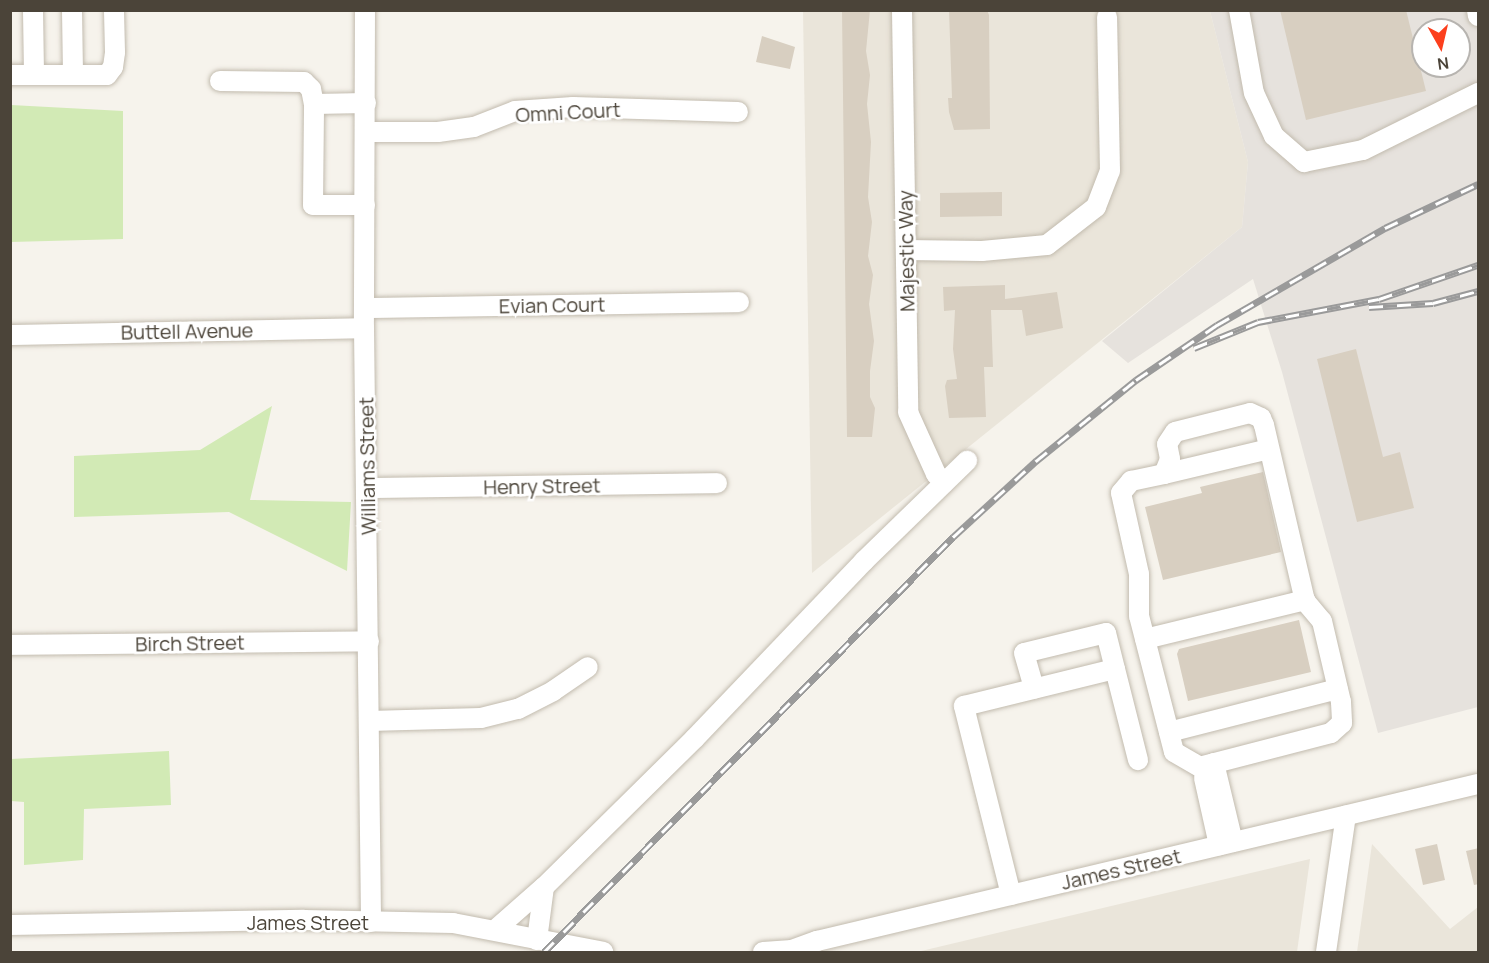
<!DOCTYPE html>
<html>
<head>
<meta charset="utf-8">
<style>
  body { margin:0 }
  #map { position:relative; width:1489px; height:963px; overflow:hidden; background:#f6f3ec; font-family:Manrope,sans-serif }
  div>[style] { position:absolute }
  .residential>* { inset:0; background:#eae5da }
  .industrial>* { inset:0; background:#e6e2dd }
  .green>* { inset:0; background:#d2eab5 }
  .building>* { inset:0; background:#d8cfc1 }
  .roads { filter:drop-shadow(0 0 2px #c2bbae) drop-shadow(0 0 2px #c2bbae) }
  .minor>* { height:20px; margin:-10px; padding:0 10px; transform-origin:10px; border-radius:10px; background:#fff }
  .rail>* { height:7px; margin-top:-3.5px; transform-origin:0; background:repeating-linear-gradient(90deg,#fff 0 14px,#9a9a9a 0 28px); box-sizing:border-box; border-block:2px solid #9a9a9a }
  span { translate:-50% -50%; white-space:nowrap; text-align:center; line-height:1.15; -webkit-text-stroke:5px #fff; paint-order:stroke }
  .street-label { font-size:20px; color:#4b4439 }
  .frame { position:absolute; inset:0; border:12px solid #4b4439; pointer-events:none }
  .north { position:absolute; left:1411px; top:18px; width:60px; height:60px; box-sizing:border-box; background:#fff; border:2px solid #b7b4b0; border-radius:50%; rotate:172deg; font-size:16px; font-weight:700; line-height:24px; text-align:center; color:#4b4439 }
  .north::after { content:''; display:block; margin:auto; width:21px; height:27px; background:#fc3f1d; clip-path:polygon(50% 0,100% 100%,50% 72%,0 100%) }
</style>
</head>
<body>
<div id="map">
  <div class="residential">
    <i style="clip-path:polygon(803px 11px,1210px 11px,1248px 162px,1242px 227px,812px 573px)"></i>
    <i style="clip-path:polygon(1372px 844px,1450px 929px,1478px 907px,1478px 952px,1357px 952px)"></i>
    <i style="clip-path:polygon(1310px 859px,1297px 952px,917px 952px)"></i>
  </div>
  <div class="industrial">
    <i style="clip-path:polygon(evenodd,1210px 11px,1478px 11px,1478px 707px,1378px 733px,1282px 372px,1253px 279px,1128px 363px,1102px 341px,1242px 227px,1248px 162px,1210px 11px,1423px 30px,1459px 30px,1459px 66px,1423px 66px,1423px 30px)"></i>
  </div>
  <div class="green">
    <i style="clip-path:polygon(11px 105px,123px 111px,123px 239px,11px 242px)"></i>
    <i style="clip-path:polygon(272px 406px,250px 500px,351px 502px,347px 571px,229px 512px,74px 517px,74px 456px,200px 450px)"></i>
    <i style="clip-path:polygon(169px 751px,171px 805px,84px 809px,83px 860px,24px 865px,24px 802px,11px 801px,11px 759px)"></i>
  </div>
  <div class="building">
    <i style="clip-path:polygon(842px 10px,870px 10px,866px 51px,870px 75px,867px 104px,871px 142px,868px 197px,872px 222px,868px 256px,873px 275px,869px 304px,874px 341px,870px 371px,870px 397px,875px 408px,872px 437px,847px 437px)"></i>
    <i style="clip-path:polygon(949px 10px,987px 10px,989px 15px,990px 129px,954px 130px,949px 112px,948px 98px,952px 98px)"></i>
    <i style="clip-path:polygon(1280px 10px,1406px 10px,1426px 91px,1306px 120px)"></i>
    <i style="clip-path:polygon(762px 36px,795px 47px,790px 69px,756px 62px)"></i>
    <i style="clip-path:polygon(1002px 192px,1002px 216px,940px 217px,940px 193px)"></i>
    <i style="clip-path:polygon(1005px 285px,1005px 299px,1057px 292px,1063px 328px,1026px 336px,1022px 310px,991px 310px,993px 367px,984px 367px,986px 417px,949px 418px,945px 386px,947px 380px,957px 379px,953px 349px,955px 310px,944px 311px,943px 287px)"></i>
    <i style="clip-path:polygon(1356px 349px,1383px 457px,1400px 452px,1414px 508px,1357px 522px,1317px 359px)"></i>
    <i style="clip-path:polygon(1263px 472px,1281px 552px,1163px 580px,1145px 507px,1202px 493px,1200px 487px)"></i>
    <i style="clip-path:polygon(1299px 620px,1311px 672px,1188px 701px,1177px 654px,1179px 649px)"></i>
    <i style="clip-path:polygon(1437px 844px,1445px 880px,1423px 885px,1415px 849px)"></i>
    <i style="clip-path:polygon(1479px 848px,1479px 884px,1474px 885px,1466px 851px)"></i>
  </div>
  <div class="roads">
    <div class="minor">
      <i style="left:33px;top:10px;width:65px;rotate:89.1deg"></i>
      <i style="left:72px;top:10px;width:65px;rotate:89.1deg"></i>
      <i style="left:365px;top:10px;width:318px;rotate:90.2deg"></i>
      <i style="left:364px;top:328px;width:594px;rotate:89.32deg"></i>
      <i style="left:902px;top:10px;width:402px;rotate:89.1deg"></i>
      <i style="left:908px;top:412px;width:68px;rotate:65.7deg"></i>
      <i style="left:936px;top:474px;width:12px;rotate:48deg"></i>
      <i style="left:1239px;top:10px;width:84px;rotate:79.8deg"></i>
      <i style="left:1254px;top:93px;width:47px;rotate:65.1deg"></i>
      <i style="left:1274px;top:136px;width:40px;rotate:41deg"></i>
      <i style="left:1304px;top:162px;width:60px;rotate:-11.5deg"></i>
      <i style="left:1363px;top:150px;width:128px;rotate:-26.4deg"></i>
      <i style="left:1477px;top:10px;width:6px;rotate:81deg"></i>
      <i style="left:10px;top:75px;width:97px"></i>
      <i style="left:107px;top:75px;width:10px;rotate:-53deg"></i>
      <i style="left:113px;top:67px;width:15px;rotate:-82deg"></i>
      <i style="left:115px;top:52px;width:42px;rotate:-91.4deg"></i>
      <i style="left:220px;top:81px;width:84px;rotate:0.7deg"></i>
      <i style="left:304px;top:82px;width:10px;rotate:45deg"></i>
      <i style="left:311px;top:89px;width:15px;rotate:79deg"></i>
      <i style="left:366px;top:132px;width:72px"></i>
      <i style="left:438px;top:132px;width:36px;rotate:-8deg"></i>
      <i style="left:474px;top:127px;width:44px;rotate:-21.3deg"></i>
      <i style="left:515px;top:111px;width:58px;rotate:-3.9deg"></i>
      <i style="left:573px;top:107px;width:165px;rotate:1.7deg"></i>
      <i style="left:365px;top:205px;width:52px;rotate:180deg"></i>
      <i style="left:313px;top:205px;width:101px;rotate:-89.4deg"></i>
      <i style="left:314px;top:104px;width:52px;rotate:-1.1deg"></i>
      <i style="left:906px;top:250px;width:76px;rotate:0.8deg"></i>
      <i style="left:982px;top:251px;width:65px;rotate:-5.3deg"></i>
      <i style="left:1047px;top:245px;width:62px;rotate:-37.8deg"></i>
      <i style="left:1096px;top:207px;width:39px;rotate:-69deg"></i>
      <i style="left:1110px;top:171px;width:154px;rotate:-91.1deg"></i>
      <i style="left:366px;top:308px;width:373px;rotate:-0.9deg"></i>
      <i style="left:10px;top:335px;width:354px;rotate:-1.1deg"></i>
      <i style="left:1250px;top:413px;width:12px;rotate:24deg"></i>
      <i style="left:1261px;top:418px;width:8px;rotate:67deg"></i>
      <i style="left:1264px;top:425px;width:181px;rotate:76.9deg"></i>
      <i style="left:1305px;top:601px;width:26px;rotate:50deg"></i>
      <i style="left:1322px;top:621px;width:83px;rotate:76.8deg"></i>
      <i style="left:1341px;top:702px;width:21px;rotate:87deg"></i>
      <i style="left:1342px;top:723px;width:15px;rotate:138deg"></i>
      <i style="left:1331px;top:733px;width:135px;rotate:165.5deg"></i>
      <i style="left:1200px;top:767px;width:30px;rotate:-150deg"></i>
      <i style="left:1174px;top:752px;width:140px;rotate:-104.4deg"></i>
      <i style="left:1139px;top:616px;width:42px;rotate:-90deg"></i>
      <i style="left:1139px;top:574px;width:83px;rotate:-102.5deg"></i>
      <i style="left:1121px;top:493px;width:16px;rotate:-50deg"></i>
      <i style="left:1131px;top:481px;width:34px;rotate:-12deg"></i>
      <i style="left:1164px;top:474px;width:16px;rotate:-68deg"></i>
      <i style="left:1170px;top:459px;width:15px;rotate:-101deg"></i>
      <i style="left:1167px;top:444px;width:14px;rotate:-56deg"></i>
      <i style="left:1175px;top:432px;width:77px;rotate:-14.2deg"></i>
      <i style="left:1164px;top:474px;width:108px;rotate:-13.4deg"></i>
      <i style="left:367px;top:488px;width:350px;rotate:-0.8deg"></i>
      <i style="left:1145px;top:639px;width:165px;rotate:-13.7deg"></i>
      <i style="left:10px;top:645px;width:359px;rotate:-0.6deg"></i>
      <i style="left:1115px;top:669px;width:94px;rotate:75.8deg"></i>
      <i style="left:369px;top:721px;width:112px;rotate:-1.5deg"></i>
      <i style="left:481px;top:718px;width:38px;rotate:-14deg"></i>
      <i style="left:518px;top:709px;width:39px;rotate:-27deg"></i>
      <i style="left:553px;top:691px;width:42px;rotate:-34.4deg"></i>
      <i style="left:1169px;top:732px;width:174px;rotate:-14.3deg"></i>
      <i style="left:1214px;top:763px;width:81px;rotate:76.5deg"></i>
      <i style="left:1204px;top:778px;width:69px;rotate:77.4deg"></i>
      <i style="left:1011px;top:895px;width:195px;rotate:-104deg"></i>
      <i style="left:964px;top:706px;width:155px;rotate:-13.8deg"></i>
      <i style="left:1115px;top:669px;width:37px;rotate:-104deg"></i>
      <i style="left:1106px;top:633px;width:84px;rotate:166.3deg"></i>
      <i style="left:1024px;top:653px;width:37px;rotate:74deg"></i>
      <i style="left:10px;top:925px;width:294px;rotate:-1deg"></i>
      <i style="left:304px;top:920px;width:149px;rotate:1.2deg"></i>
      <i style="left:453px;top:923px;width:153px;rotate:10.9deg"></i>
      <i style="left:495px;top:930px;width:65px;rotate:-41.3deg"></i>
      <i style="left:544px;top:887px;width:212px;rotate:-44.6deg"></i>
      <i style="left:695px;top:738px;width:245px;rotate:-46.3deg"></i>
      <i style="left:864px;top:561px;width:144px;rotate:-44.2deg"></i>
      <i style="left:537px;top:940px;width:53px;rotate:-82.5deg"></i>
      <i style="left:763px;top:952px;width:29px;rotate:-4deg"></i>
      <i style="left:792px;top:950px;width:27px;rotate:-20deg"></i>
      <i style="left:817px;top:941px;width:679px;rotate:-13.36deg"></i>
      <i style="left:1326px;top:952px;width:138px;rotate:-81.7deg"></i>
    </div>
  </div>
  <div class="rail">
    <i style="left:1369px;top:307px;width:64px;rotate:-3.6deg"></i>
    <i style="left:1433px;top:303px;width:47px;rotate:-14.9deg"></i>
    <i style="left:1194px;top:348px;width:69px;rotate:-22.1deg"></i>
    <i style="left:1258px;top:322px;width:123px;rotate:-10.8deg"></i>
    <i style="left:1379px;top:299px;width:105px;rotate:-19deg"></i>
    <i style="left:544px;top:952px;width:583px;rotate:-45.42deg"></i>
    <i style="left:953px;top:537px;width:113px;rotate:-42.5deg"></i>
    <i style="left:1036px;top:461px;width:129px;rotate:-39deg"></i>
    <i style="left:1136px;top:380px;width:98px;rotate:-34.2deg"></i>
    <i style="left:1217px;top:325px;width:194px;rotate:-30deg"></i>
    <i style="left:1385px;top:228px;width:103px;rotate:-25.3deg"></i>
  </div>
  <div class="street-label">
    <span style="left:568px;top:112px;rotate:-3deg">Omni Court</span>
    <span style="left:906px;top:251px;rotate:-91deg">Majestic Way</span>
    <span style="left:552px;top:305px;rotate:-1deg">Evian Court</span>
    <span style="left:187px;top:331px;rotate:-1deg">Buttell Avenue</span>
    <span style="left:367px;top:466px;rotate:-91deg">Williams Street</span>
    <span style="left:542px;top:486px;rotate:-1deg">Henry Street</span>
    <span style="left:190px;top:643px;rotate:-1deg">Birch Street</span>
    <span style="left:1121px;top:869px;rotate:-13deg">James Street</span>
    <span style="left:308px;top:922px">James Street</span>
  </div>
  <div class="frame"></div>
  <div class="north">N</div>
</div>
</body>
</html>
